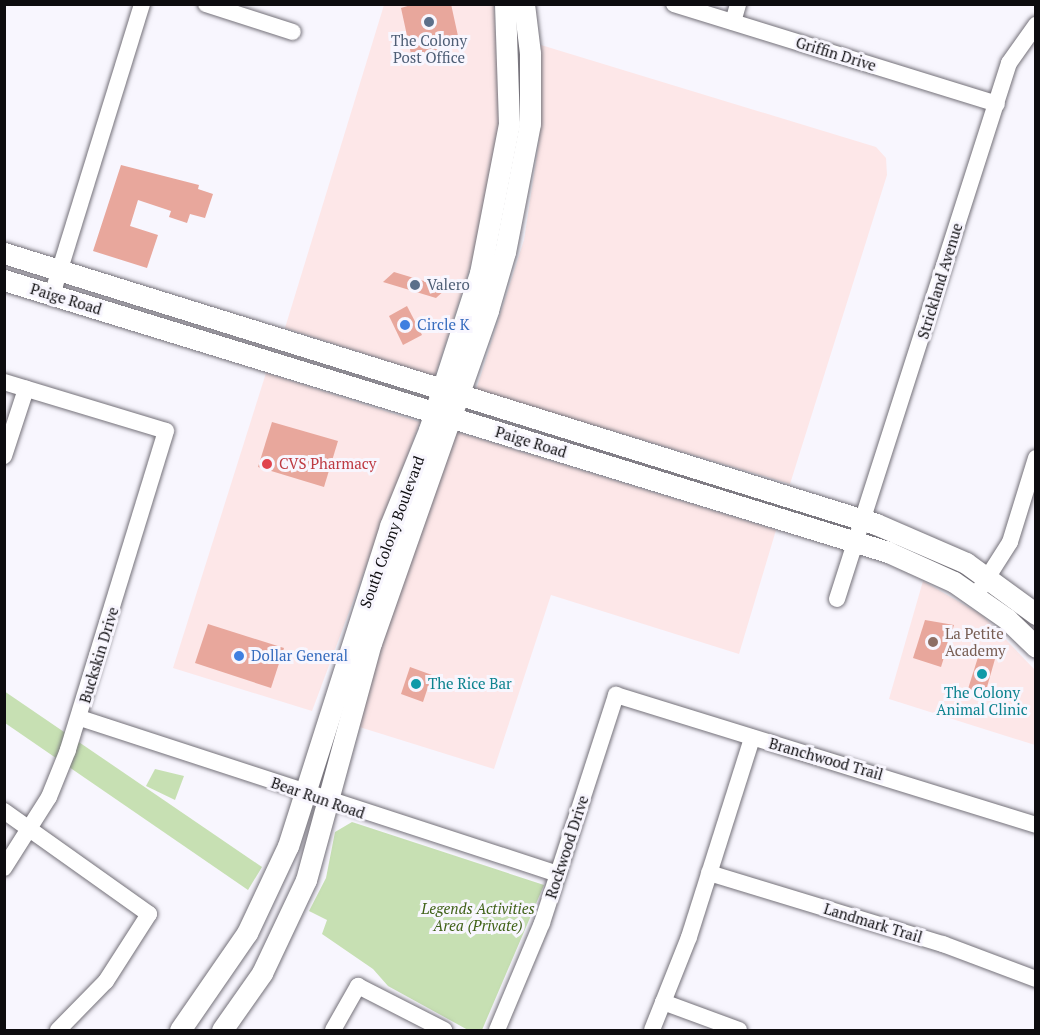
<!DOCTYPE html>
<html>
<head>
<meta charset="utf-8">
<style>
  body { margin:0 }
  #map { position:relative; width:1040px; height:1035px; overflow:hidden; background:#f8f6fe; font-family:"PT Serif",serif }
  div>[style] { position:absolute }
  .commercial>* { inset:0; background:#fde7e8 }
  .green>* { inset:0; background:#c7e0b3 }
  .building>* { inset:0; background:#e8a79c }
  .roads { filter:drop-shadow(0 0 2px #747179) drop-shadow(0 0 2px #747179) }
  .minor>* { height:16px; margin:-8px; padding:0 8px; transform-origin:8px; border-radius:8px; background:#fff }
  .major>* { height:21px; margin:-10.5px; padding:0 10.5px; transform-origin:10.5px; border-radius:10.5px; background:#fff }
  .dots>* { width:16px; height:16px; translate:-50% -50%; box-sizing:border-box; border:3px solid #f8f6fe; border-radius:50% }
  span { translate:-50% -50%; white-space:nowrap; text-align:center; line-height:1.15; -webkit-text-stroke:6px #f8f6fe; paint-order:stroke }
  .service-label { font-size:15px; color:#4e5e75 }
  .left { translate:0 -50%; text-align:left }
  .street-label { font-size:15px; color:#0d0c0f }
  .shop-label { font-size:15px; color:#366cbe }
  .health-label { font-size:15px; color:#be3a42 }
  .education-label { font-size:15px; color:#785e54 }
  .culture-label { font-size:15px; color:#0d838f }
  .park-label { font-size:15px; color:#406218; font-style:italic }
  .frame { position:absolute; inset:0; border:6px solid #0d0c0f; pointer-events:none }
</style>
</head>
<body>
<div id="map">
  <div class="commercial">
    <i style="clip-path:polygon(384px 5px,494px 5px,500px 119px,486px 218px,435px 376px,285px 328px)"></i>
    <i style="clip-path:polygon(541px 45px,876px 147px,886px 158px,887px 175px,790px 484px,476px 390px,524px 240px,539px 141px)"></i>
    <i style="clip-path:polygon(266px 373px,420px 422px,312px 711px,173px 668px)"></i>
    <i style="clip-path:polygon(457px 432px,776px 530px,739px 654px,551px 595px,494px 769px,353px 725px)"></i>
    <i style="clip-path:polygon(923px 581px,982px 615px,1035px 670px,1035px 745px,889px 699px)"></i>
  </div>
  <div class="green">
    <i style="clip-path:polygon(4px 691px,262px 867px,248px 890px,5px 723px)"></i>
    <i style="clip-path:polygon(155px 769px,184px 776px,175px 800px,146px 786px)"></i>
    <i style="clip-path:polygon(352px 822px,544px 885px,482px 1030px,468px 1030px,388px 986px,373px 969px,322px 934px,327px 920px,309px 911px,326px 878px,335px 832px)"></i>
  </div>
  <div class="building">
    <i style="clip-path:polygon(414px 4px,451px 4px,458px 36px,445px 39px,449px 54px,420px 61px,418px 52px,411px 54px,401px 8px)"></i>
    <i style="clip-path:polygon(121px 165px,199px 185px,198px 189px,213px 194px,205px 218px,190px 214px,187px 223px,169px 217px,171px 211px,138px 200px,130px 226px,158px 235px,147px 268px,93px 251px)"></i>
    <i style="clip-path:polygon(394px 272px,447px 288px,436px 298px,383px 282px)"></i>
    <i style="clip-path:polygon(407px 306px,422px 335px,403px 345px,389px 316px)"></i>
    <i style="clip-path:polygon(272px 422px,338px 441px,324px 487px,258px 467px)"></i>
    <i style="clip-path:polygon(925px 620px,954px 625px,941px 667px,913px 658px)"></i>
    <i style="clip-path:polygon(208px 624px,284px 648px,271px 688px,195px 663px)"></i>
    <i style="clip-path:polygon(979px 654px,995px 659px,985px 694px,968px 689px)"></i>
    <i style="clip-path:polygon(410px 667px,432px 675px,423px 702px,401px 694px)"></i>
  </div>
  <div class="roads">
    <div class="minor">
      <i style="left:206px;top:4px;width:91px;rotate:17.8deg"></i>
      <i style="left:674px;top:4px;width:338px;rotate:17.2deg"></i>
      <i style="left:733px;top:22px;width:19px;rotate:-74deg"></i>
      <i style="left:52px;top:295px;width:305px;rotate:-72.8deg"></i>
      <i style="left:4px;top:382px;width:169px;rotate:16.8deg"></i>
      <i style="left:166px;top:431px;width:334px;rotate:107.1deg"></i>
      <i style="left:68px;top:750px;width:51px;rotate:112deg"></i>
      <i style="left:49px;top:797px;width:84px;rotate:122.4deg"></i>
      <i style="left:4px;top:456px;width:71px;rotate:-71.8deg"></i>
      <i style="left:975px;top:597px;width:65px;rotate:-57.5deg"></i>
      <i style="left:1010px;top:542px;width:88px;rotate:-72.8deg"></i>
      <i style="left:837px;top:599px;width:563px;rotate:-72.21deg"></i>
      <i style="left:1009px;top:63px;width:47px;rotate:-54.6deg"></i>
      <i style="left:80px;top:718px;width:503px;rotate:18.07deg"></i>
      <i style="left:4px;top:811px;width:178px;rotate:35.4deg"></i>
      <i style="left:149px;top:914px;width:80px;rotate:122.7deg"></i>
      <i style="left:106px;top:981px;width:69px;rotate:134.4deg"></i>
      <i style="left:709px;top:873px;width:245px;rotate:16.9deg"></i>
      <i style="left:943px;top:944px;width:99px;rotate:20.6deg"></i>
      <i style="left:663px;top:1002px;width:81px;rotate:20.2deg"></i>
      <i style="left:333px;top:1030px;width:51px;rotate:-60.4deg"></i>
      <i style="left:358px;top:986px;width:97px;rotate:27.1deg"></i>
      <i style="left:497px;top:1030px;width:116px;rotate:-67.2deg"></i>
      <i style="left:542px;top:923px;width:240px;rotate:-72deg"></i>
      <i style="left:616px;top:695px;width:440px;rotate:17.2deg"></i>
      <i style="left:652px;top:1030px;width:100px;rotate:-68.3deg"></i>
      <i style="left:689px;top:937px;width:209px;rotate:-72.4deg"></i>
    </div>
    <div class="major">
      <i style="left:4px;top:253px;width:913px;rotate:17.26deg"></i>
      <i style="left:876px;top:524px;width:98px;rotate:23.4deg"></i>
      <i style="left:966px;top:563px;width:87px;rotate:36.1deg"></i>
      <i style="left:4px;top:280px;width:925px;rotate:17.1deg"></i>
      <i style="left:888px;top:552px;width:72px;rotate:24.4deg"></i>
      <i style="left:954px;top:582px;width:65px;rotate:34.9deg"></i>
      <i style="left:1007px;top:619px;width:40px;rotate:44deg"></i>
      <i style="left:180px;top:1030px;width:118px;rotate:-55.4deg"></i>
      <i style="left:247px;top:933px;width:96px;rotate:-64.8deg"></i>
      <i style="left:288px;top:846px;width:336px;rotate:-72.3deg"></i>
      <i style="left:390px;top:526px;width:104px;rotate:-67.9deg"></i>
      <i style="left:429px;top:430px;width:165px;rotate:-72deg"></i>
      <i style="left:480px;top:273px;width:152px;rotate:-79deg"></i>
      <i style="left:509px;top:124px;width:120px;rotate:-91.9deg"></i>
      <i style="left:222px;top:1030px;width:70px;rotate:-54.9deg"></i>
      <i style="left:262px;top:973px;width:103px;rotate:-64.7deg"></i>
      <i style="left:306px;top:880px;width:246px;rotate:-74.7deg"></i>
      <i style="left:371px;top:643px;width:353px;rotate:-70.6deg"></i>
      <i style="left:488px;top:310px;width:60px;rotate:-73.7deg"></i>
      <i style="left:505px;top:252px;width:131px;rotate:-79deg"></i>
      <i style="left:530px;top:123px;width:70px;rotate:-90deg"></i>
      <i style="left:530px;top:53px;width:49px;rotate:-97deg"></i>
    </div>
  </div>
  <div class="dots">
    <i style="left:429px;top:22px;background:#5c6f8a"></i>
    <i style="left:415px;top:285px;background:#5c6f8a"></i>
    <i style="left:405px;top:325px;background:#3f7fe0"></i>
    <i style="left:267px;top:464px;background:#e0444e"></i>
    <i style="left:933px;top:642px;background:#8d6e63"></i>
    <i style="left:239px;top:656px;background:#3f7fe0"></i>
    <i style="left:982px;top:674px;background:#0f9aa8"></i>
    <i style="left:416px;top:684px;background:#0f9aa8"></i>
  </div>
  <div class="service-label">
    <span style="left:429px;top:49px">The Colony<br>Post Office</span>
    <span class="left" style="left:427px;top:285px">Valero</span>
  </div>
  <div class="street-label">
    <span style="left:836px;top:54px;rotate:17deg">Griffin Drive</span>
    <span style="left:940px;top:281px;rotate:-73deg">Strickland Avenue</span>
    <span style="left:66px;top:299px;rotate:17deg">Paige Road</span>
    <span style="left:531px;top:442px;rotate:17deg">Paige Road</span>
    <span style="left:392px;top:532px;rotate:-70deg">South Colony Boulevard</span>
    <span style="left:99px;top:655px;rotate:-73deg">Buckskin Drive</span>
    <span style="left:826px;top:759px;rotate:16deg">Branchwood Trail</span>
    <span style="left:318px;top:798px;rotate:19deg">Bear Run Road</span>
    <span style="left:567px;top:847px;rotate:-72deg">Rockwood Drive</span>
    <span style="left:873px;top:923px;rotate:17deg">Landmark Trail</span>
  </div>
  <div class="shop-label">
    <span class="left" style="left:417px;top:325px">Circle K</span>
    <span class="left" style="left:251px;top:656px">Dollar General</span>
  </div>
  <div class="health-label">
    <span class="left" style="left:279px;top:464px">CVS Pharmacy</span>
  </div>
  <div class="education-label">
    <span class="left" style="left:945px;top:642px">La Petite<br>Academy</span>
  </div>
  <div class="culture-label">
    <span class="left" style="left:428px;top:684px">The Rice Bar</span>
    <span style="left:982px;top:701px">The Colony<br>Animal Clinic</span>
  </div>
  <div class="park-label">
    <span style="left:478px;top:917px">Legends Activities<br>Area (Private)</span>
  </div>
  <div class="frame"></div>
</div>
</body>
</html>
